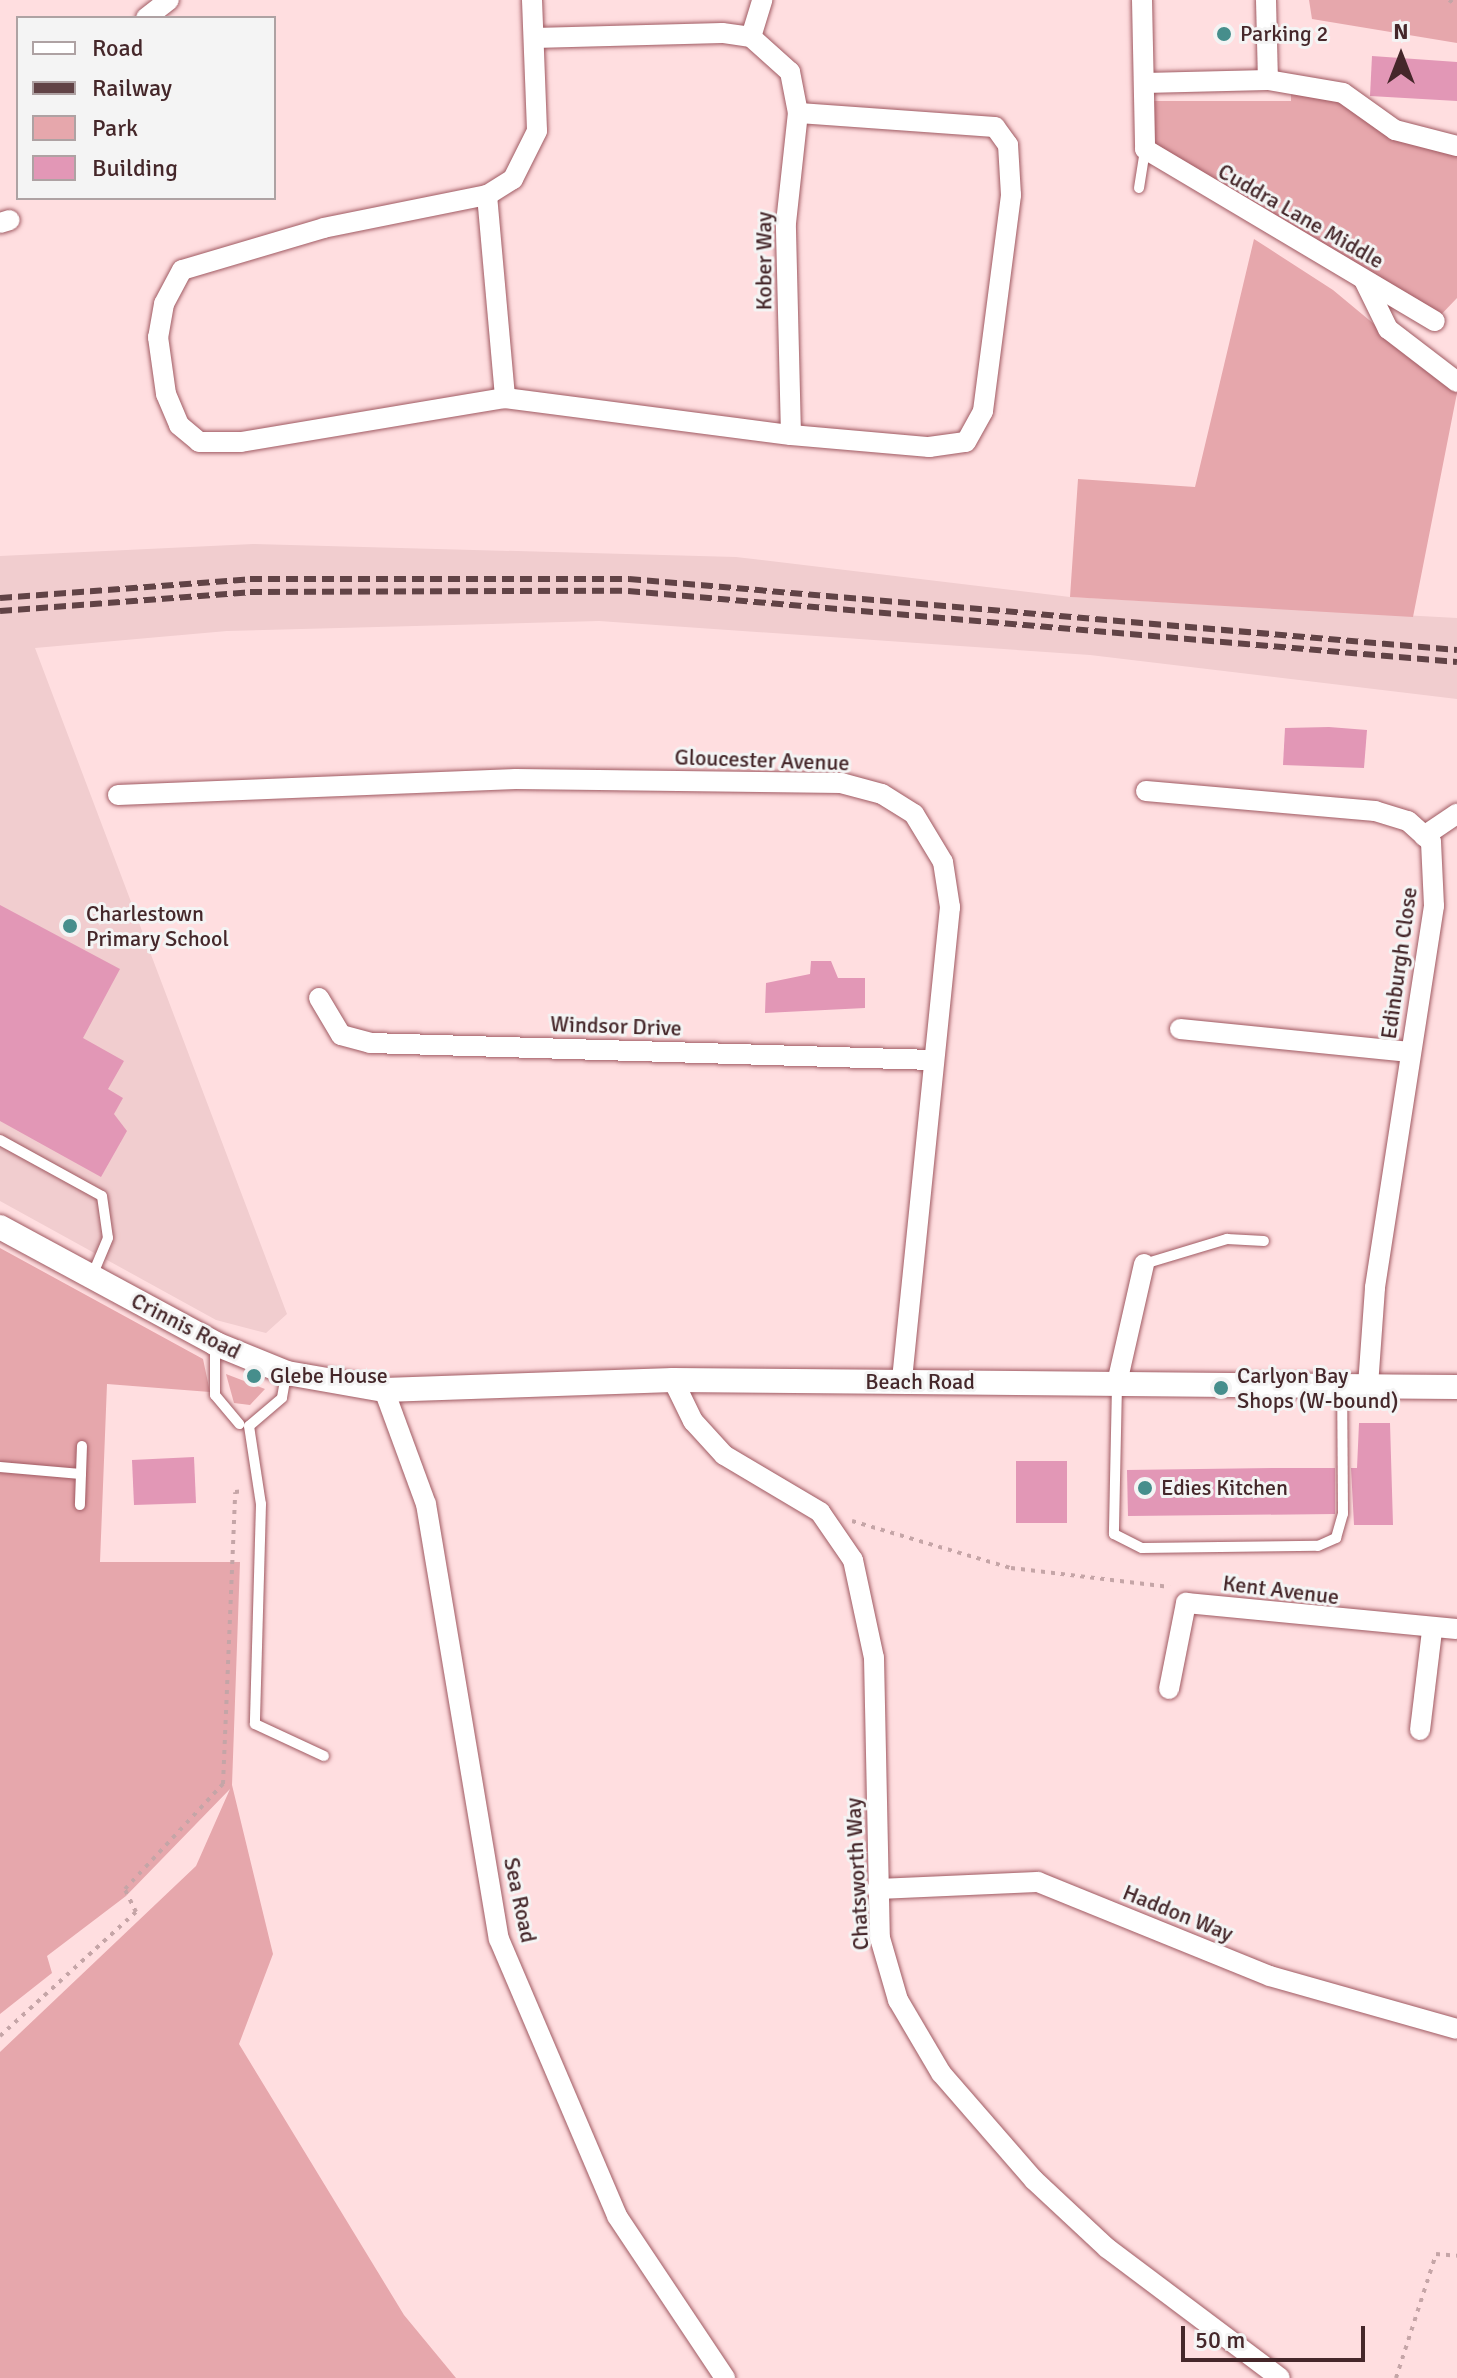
<!DOCTYPE html>
<html>
<head>
<meta charset="utf-8">
<style>
  body { margin:0 }
  #map { position:relative; width:1457px; height:2378px; overflow:hidden; background:#ffdee0; font-family:Signika,sans-serif }
  div>[style] { position:absolute }
  .built>* { inset:0; background:#f1cdcf }
  .green>* { inset:0; background:#e6a7ac }
  .building>* { inset:0; background:#e297b6 }
  .path>* { height:4px; margin-top:-2px; transform-origin:0; background:repeating-linear-gradient(90deg,#c5a5a7 0 4px,transparent 0 10px) }
  .roads { filter:drop-shadow(0 0 2px #a05a62) drop-shadow(0 0 2px #a05a62) }
  .service>* { height:10px; margin:-5px; padding:0 5px; transform-origin:5px; border-radius:5px; background:#fff }
  .minor>* { height:20px; margin:-10px; padding:0 10px; transform-origin:10px; border-radius:10px; background:#fff }
  .tertiary>* { height:24px; margin:-12px; padding:0 12px; transform-origin:12px; border-radius:12px; background:#fff }
  .rail>* { height:6px; margin-top:-3px; transform-origin:0; background:repeating-linear-gradient(90deg,#614346 0 12px,transparent 0 18px) }
  .dots>* { width:22px; height:22px; translate:-50% -50%; box-sizing:border-box; border:4px solid #f4f4f4; border-radius:50% }
  span { translate:-50% -50%; white-space:nowrap; text-align:center; line-height:1.15; -webkit-text-stroke:6px #f4f4f4; paint-order:stroke }
  .poi-label { font-size:22px; color:#45272a }
  .left { translate:0 -50%; text-align:left }
  .street-label { font-size:22px; color:#45272a }
  .legend { position:absolute; left:16px; top:16px; width:260px; height:184px; box-sizing:border-box; background:#f4f4f4; border:2px solid #aea2a3; margin:0; padding:10px 14px; list-style:none; font-size:24px; color:#45272a }
  .legend li { display:flex; align-items:center; gap:16px; height:40px }
  .legend b { width:40px; border:2px solid #aea2a3 }
  .north { position:absolute; left:1361px; top:16px; width:80px; height:80px; -webkit-text-stroke:6px #f4f4f4; paint-order:stroke; rotate:0deg; font-size:22px; font-weight:700; line-height:32px; text-align:center; color:#45272a }
  .north::after { content:''; display:block; margin:auto; width:28px; height:36px; background:#45272a; clip-path:polygon(50% 0,100% 100%,50% 72%,0 100%) }
  .scale { position:absolute; left:1181px; top:2326px; width:184px; height:36px; box-sizing:border-box; border:4px solid #45272a; border-top:0; padding-left:10px; font-size:24px; line-height:28px; white-space:nowrap; color:#45272a; -webkit-text-stroke:6px #f4f4f4; paint-order:stroke }
</style>
</head>
<body>
<div id="map">
  <div class="built">
    <i style="clip-path:polygon(253px 544px,736px 557px,1070px 597px,1457px 618px,1457px 699px,1090px 655px,599px 621px,227px 631px,35px 648px,287px 1314px,266px 1333px,216px 1320px,0 1201px,0 556px)"></i>
  </div>
  <div class="green">
    <i style="clip-path:polygon(1309px 0,1457px 0,1457px 43px,1312px 19px)"></i>
    <i style="clip-path:polygon(1291px 86px,1343px 93px,1395px 130px,1457px 146px,1457px 298px,1435px 321px,1145px 149px,1144px 101px,1291px 101px)"></i>
    <i style="clip-path:polygon(1254px 239px,1333px 290px,1457px 393px,1413px 617px,1070px 597px,1078px 479px,1195px 487px)"></i>
    <i style="clip-path:polygon(0 1248px,203px 1359px,210px 1392px,107px 1384px,100px 1562px,240px 1562px,232px 1785px,273px 1954px,239px 2044px,404px 2315px,456px 2378px,0 2378px,0 2052px,196px 1866px,230px 1789px,126px 1896px,47px 1956px,52px 1973px,0 2014px)"></i>
    <i style="clip-path:polygon(226px 1374px,265px 1389px,250px 1405px,234px 1403px)"></i>
  </div>
  <div class="building">
    <i style="clip-path:polygon(1372px 56px,1457px 62px,1457px 101px,1370px 96px)"></i>
    <i style="clip-path:polygon(1329px 727px,1367px 730px,1364px 768px,1283px 765px,1285px 728px)"></i>
    <i style="clip-path:polygon(0 905px,120px 969px,83px 1038px,124px 1061px,108px 1089px,123px 1098px,114px 1114px,127px 1131px,101px 1177px,0 1121px)"></i>
    <i style="clip-path:polygon(811px 961px,831px 961px,838px 978px,865px 978px,865px 1008px,765px 1013px,766px 983px,810px 974px)"></i>
    <i style="clip-path:polygon(1359px 1423px,1390px 1423px,1393px 1525px,1354px 1525px,1351px 1468px,1357px 1468px)"></i>
    <i style="clip-path:polygon(194px 1457px,196px 1503px,134px 1505px,132px 1460px)"></i>
    <i style="clip-path:polygon(1016px 1461px,1067px 1461px,1067px 1523px,1016px 1523px)"></i>
    <i style="clip-path:polygon(1277px 1468px,1335px 1468px,1335px 1514px,1128px 1516px,1127px 1470px)"></i>
  </div>
  <div class="path">
    <i style="left:1449px;top:0;width:10px;rotate:37deg"></i>
    <i style="left:852px;top:1521px;width:166px;rotate:16.5deg"></i>
    <i style="left:1011px;top:1568px;width:160px;rotate:6.8deg"></i>
    <i style="left:0;top:2036px;width:184px;rotate:-42.4deg"></i>
    <i style="left:136px;top:1912px;width:25px;rotate:-116deg"></i>
    <i style="left:125px;top:1889px;width:144px;rotate:-47deg"></i>
    <i style="left:223px;top:1784px;width:292px;rotate:-87.6deg"></i>
    <i style="left:235px;top:1492px;width:9px;rotate:-6deg"></i>
    <i style="left:1396px;top:2378px;width:130px;rotate:-72.1deg"></i>
    <i style="left:1436px;top:2254px;width:21px;rotate:5deg"></i>
  </div>
  <div class="roads">
    <div class="service">
      <i style="left:1139px;top:188px;width:39px;rotate:-81deg"></i>
      <i style="left:0;top:1140px;width:116px;rotate:28.8deg"></i>
      <i style="left:102px;top:1196px;width:42px;rotate:81.9deg"></i>
      <i style="left:108px;top:1238px;width:41px;rotate:112.8deg"></i>
      <i style="left:1144px;top:1264px;width:87px;rotate:-16.8deg"></i>
      <i style="left:1227px;top:1239px;width:37px;rotate:3deg"></i>
      <i style="left:215px;top:1346px;width:49px;rotate:90deg"></i>
      <i style="left:215px;top:1395px;width:38px;rotate:50deg"></i>
      <i style="left:286px;top:1375px;width:23px;rotate:100deg"></i>
      <i style="left:282px;top:1398px;width:43px;rotate:139.7deg"></i>
      <i style="left:249px;top:1426px;width:79px;rotate:81.3deg"></i>
      <i style="left:261px;top:1504px;width:220px;rotate:91.6deg"></i>
      <i style="left:255px;top:1724px;width:76px;rotate:24.9deg"></i>
      <i style="left:1117px;top:1385px;width:149px;rotate:91.2deg"></i>
      <i style="left:1114px;top:1534px;width:31px;rotate:27deg"></i>
      <i style="left:1142px;top:1548px;width:176px;rotate:-0.7deg"></i>
      <i style="left:1318px;top:1546px;width:20px;rotate:-24deg"></i>
      <i style="left:1336px;top:1538px;width:25px;rotate:-74deg"></i>
      <i style="left:1343px;top:1514px;width:129px;rotate:-90.4deg"></i>
      <i style="left:0;top:1467px;width:81px;rotate:4.9deg"></i>
      <i style="left:81px;top:1474px;width:31px;rotate:92deg"></i>
      <i style="left:81px;top:1474px;width:28px;rotate:-88deg"></i>
    </div>
    <div class="minor">
      <i style="left:532px;top:0;width:131px;rotate:87.8deg"></i>
      <i style="left:537px;top:131px;width:54px;rotate:116.6deg"></i>
      <i style="left:513px;top:179px;width:31px;rotate:148deg"></i>
      <i style="left:487px;top:195px;width:166px;rotate:168.6deg"></i>
      <i style="left:324px;top:228px;width:148px;rotate:163.5deg"></i>
      <i style="left:182px;top:270px;width:38px;rotate:118deg"></i>
      <i style="left:164px;top:304px;width:34px;rotate:100deg"></i>
      <i style="left:158px;top:337px;width:58px;rotate:82deg"></i>
      <i style="left:166px;top:394px;width:34px;rotate:67deg"></i>
      <i style="left:179px;top:425px;width:26px;rotate:40deg"></i>
      <i style="left:199px;top:442px;width:42px"></i>
      <i style="left:241px;top:442px;width:268px;rotate:-9.5deg"></i>
      <i style="left:505px;top:398px;width:288px;rotate:7.4deg"></i>
      <i style="left:791px;top:435px;width:212px;rotate:-91.4deg"></i>
      <i style="left:786px;top:223px;width:111px;rotate:-83.8deg"></i>
      <i style="left:798px;top:113px;width:42px;rotate:-101deg"></i>
      <i style="left:790px;top:72px;width:52px;rotate:-138.1deg"></i>
      <i style="left:751px;top:37px;width:29px;rotate:-172deg"></i>
      <i style="left:722px;top:33px;width:188px;rotate:178.5deg"></i>
      <i style="left:1142px;top:0;width:149px;rotate:88.8deg"></i>
      <i style="left:1145px;top:149px;width:337px;rotate:30.7deg"></i>
      <i style="left:1266px;top:0;width:80px;rotate:88.6deg"></i>
      <i style="left:1268px;top:80px;width:76px;rotate:9.8deg"></i>
      <i style="left:1343px;top:93px;width:64px;rotate:35.4deg"></i>
      <i style="left:1395px;top:130px;width:64px;rotate:14.5deg"></i>
      <i style="left:146px;top:18px;width:29px;rotate:-38deg"></i>
      <i style="left:751px;top:37px;width:39px;rotate:-73deg"></i>
      <i style="left:1144px;top:83px;width:124px;rotate:-1.4deg"></i>
      <i style="left:487px;top:195px;width:204px;rotate:84.9deg"></i>
      <i style="left:0;top:223px;width:10px;rotate:-17deg"></i>
      <i style="left:1364px;top:280px;width:55px;rotate:63.9deg"></i>
      <i style="left:1388px;top:329px;width:87px;rotate:37.5deg"></i>
      <i style="left:791px;top:435px;width:139px;rotate:5deg"></i>
      <i style="left:929px;top:447px;width:37px;rotate:-8deg"></i>
      <i style="left:966px;top:442px;width:35px;rotate:-61deg"></i>
      <i style="left:983px;top:411px;width:218px;rotate:-82.6deg"></i>
      <i style="left:1011px;top:195px;width:50px;rotate:-93.4deg"></i>
      <i style="left:1008px;top:145px;width:22px;rotate:-126deg"></i>
      <i style="left:995px;top:127px;width:197px;rotate:-175.9deg"></i>
      <i style="left:1146px;top:791px;width:230px;rotate:5deg"></i>
      <i style="left:1375px;top:811px;width:34px;rotate:17deg"></i>
      <i style="left:1408px;top:821px;width:31px;rotate:42deg"></i>
      <i style="left:1431px;top:842px;width:64px;rotate:87.3deg"></i>
      <i style="left:1434px;top:906px;width:387px;rotate:98.8deg"></i>
      <i style="left:1375px;top:1288px;width:97px;rotate:94.1deg"></i>
      <i style="left:118px;top:795px;width:398px;rotate:-2.3deg"></i>
      <i style="left:516px;top:779px;width:325px;rotate:0.7deg"></i>
      <i style="left:841px;top:783px;width:42px;rotate:15deg"></i>
      <i style="left:882px;top:794px;width:38px;rotate:32deg"></i>
      <i style="left:914px;top:814px;width:56px;rotate:58.9deg"></i>
      <i style="left:943px;top:862px;width:46px;rotate:81.2deg"></i>
      <i style="left:950px;top:907px;width:477px;rotate:95.8deg"></i>
      <i style="left:1424px;top:836px;width:40px;rotate:-34deg"></i>
      <i style="left:319px;top:998px;width:43px;rotate:59.3deg"></i>
      <i style="left:341px;top:1035px;width:30px;rotate:15deg"></i>
      <i style="left:370px;top:1043px;width:563px;rotate:1.73deg"></i>
      <i style="left:1180px;top:1029px;width:231px;rotate:5.7deg"></i>
      <i style="left:673px;top:1380px;width:46px;rotate:64deg"></i>
      <i style="left:693px;top:1421px;width:46px;rotate:47.6deg"></i>
      <i style="left:724px;top:1455px;width:112px;rotate:30.7deg"></i>
      <i style="left:820px;top:1512px;width:58px;rotate:55.5deg"></i>
      <i style="left:853px;top:1560px;width:100px;rotate:77.9deg"></i>
      <i style="left:874px;top:1658px;width:280px;rotate:88.8deg"></i>
      <i style="left:880px;top:1938px;width:65px;rotate:73.8deg"></i>
      <i style="left:898px;top:2000px;width:85px;rotate:59.5deg"></i>
      <i style="left:941px;top:2073px;width:142px;rotate:49deg"></i>
      <i style="left:1034px;top:2180px;width:100px;rotate:43deg"></i>
      <i style="left:1107px;top:2248px;width:216px;rotate:36.9deg"></i>
      <i style="left:1117px;top:1383px;width:122px;rotate:-77.2deg"></i>
      <i style="left:384px;top:1390px;width:121px;rotate:69.8deg"></i>
      <i style="left:426px;top:1504px;width:441px;rotate:80.5deg"></i>
      <i style="left:499px;top:1939px;width:301px;rotate:66.9deg"></i>
      <i style="left:617px;top:2216px;width:195px;rotate:56.3deg"></i>
      <i style="left:1169px;top:1689px;width:88px;rotate:-78.8deg"></i>
      <i style="left:1186px;top:1603px;width:272px;rotate:5.5deg"></i>
      <i style="left:1420px;top:1730px;width:100px;rotate:-83.1deg"></i>
      <i style="left:877px;top:1889px;width:161px;rotate:-2.5deg"></i>
      <i style="left:1038px;top:1882px;width:250px;rotate:22.1deg"></i>
      <i style="left:1270px;top:1976px;width:194px;rotate:15.8deg"></i>
    </div>
    <div class="tertiary">
      <i style="left:0;top:1227px;width:246px;rotate:28.4deg"></i>
      <i style="left:216px;top:1344px;width:77px;rotate:22.2deg"></i>
      <i style="left:287px;top:1373px;width:98px;rotate:9.9deg"></i>
      <i style="left:384px;top:1390px;width:289px;rotate:-2deg"></i>
      <i style="left:673px;top:1380px;width:784px;rotate:0.51deg"></i>
    </div>
  </div>
  <div class="rail">
    <i style="left:0;top:598px;width:251px;rotate:-4.3deg"></i>
    <i style="left:250px;top:579px;width:379px"></i>
    <i style="left:629px;top:579px;width:831px;rotate:4.9deg"></i>
    <i style="left:0;top:611px;width:251px;rotate:-4.3deg"></i>
    <i style="left:250px;top:592px;width:378px;rotate:-0.2deg"></i>
    <i style="left:628px;top:591px;width:832px;rotate:4.9deg"></i>
  </div>
  <div class="dots">
    <i style="left:1224px;top:34px;background:#468e8c"></i>
    <i style="left:70px;top:926px;background:#468e8c"></i>
    <i style="left:254px;top:1376px;background:#468e8c"></i>
    <i style="left:1221px;top:1388px;background:#468e8c"></i>
    <i style="left:1145px;top:1488px;background:#468e8c"></i>
  </div>
  <div class="poi-label">
    <span class="left" style="left:1240px;top:34px">Parking 2</span>
    <span class="left" style="left:86px;top:926px">Charlestown<br>Primary School</span>
    <span class="left" style="left:1237px;top:1388px">Carlyon Bay<br>Shops (W-bound)</span>
    <span class="left" style="left:270px;top:1376px">Glebe House</span>
    <span class="left" style="left:1161px;top:1488px">Edies Kitchen</span>
  </div>
  <div class="street-label">
    <span style="left:1301px;top:216px;rotate:30deg">Cuddra Lane Middle</span>
    <span style="left:764px;top:261px;rotate:-90deg">Kober Way</span>
    <span style="left:762px;top:760px;rotate:2deg">Gloucester Avenue</span>
    <span style="left:1399px;top:963px;rotate:-82deg">Edinburgh Close</span>
    <span style="left:616px;top:1026px;rotate:2deg">Windsor Drive</span>
    <span style="left:186px;top:1326px;rotate:27deg">Crinnis Road</span>
    <span style="left:920px;top:1382px">Beach Road</span>
    <span style="left:1281px;top:1590px;rotate:7deg">Kent Avenue</span>
    <span style="left:857px;top:1874px;rotate:-93deg">Chatsworth Way</span>
    <span style="left:520px;top:1900px;rotate:78deg">Sea Road</span>
    <span style="left:1178px;top:1913px;rotate:22deg">Haddon Way</span>
  </div>
  <ul class="legend">
  <li><b style="height:10px;background:#fff"></b>Road</li>
  <li><b style="height:10px;background:#614346"></b>Railway</li>
  <li><b style="height:22px;background:#e6a7ac"></b>Park</li>
  <li><b style="height:22px;background:#e297b6"></b>Building</li>
  </ul>
  <div class="north">N</div>
  <div class="scale">50 m</div>
</div>
</body>
</html>
